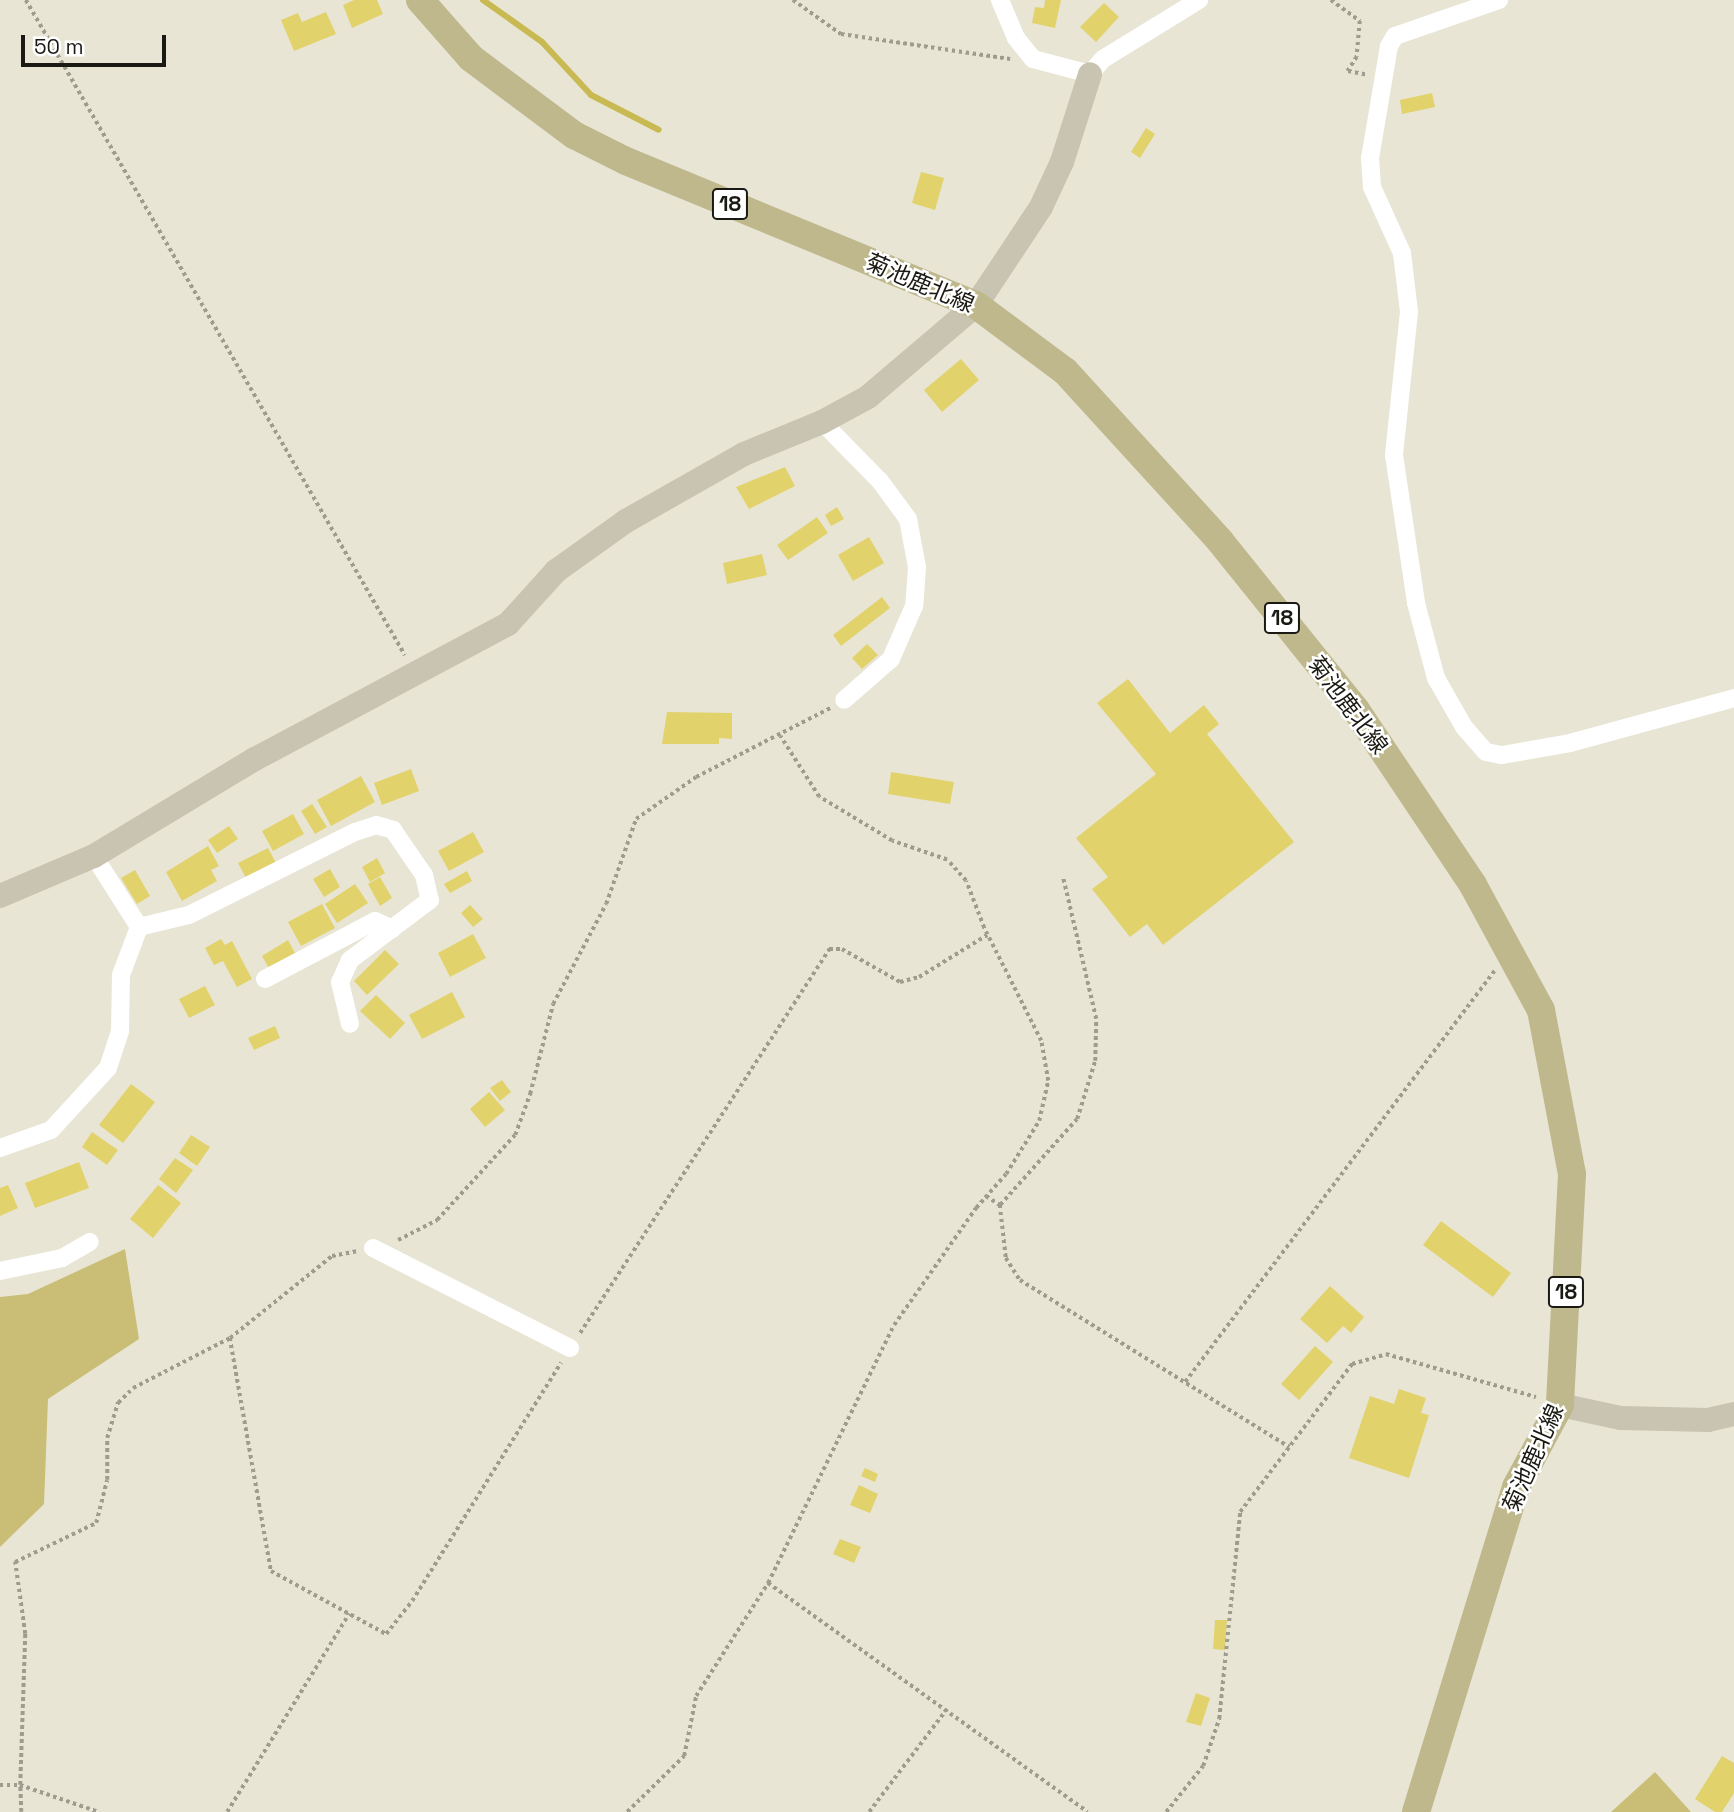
<!DOCTYPE html>
<html>
<head>
<meta charset="utf-8">
<style>
  body { margin:0 }
  #map { position:relative; width:1734px; height:1812px; overflow:hidden; background:#e8e5d4; font-family:"Space Grotesk","Noto Sans JP",sans-serif }
  div>[style] { position:absolute }
  .green>* { inset:0; background:#cabe76 }
  .stream>* { height:6px; margin:-3px; padding:0 3px; transform-origin:3px; border-radius:3px; background:#c9b952 }
  .building>* { inset:0; background:#e2d26c }
  .path>* { height:3.5px; margin-top:-1.75px; transform-origin:0; background:repeating-linear-gradient(90deg,#9e9c8f 0 3.5px,transparent 0 7px) }
  .street>* { height:18px; margin:-9px; padding:0 9px; transform-origin:9px; border-radius:9px; background:#fff }
  .secondary>* { height:24px; margin:-12px; padding:0 12px; transform-origin:12px; border-radius:12px; background:#c8c4b1 }
  .primary>* { height:28px; margin:-14px; padding:0 14px; transform-origin:14px; border-radius:14px; background:#bfb88d }
  span { translate:-50% -50%; white-space:nowrap; text-align:center; line-height:1.15; -webkit-text-stroke:5px #fff; paint-order:stroke }
  .shield-label span { padding:2px 5px; background:#fff; border:2px solid; border-radius:5px; -webkit-text-stroke-width:0 }
  .shield-label { font-size:21px; color:#1a1913; font-weight:700 }
  .street-label { font-size:23px; color:#1a1913 }
  .scale { position:absolute; left:21px; top:35px; width:145px; height:32px; box-sizing:border-box; border:4px solid #1a1913; border-top:0; padding-left:9px; font-size:21px; line-height:24px; white-space:nowrap; color:#1a1913; -webkit-text-stroke:5px #fff; paint-order:stroke }
</style>
</head>
<body>
<div id="map">
  <div class="green">
    <i style="clip-path:polygon(125px 1249px,139px 1339px,48px 1399px,44px 1504px,0 1547px,0 1297px,28px 1294px)"></i>
    <i style="clip-path:polygon(1655px 1772px,1691px 1812px,1611px 1812px)"></i>
  </div>
  <div class="stream">
    <i style="left:483px;top:0;width:72px;rotate:35.4deg"></i>
    <i style="left:542px;top:42px;width:72px;rotate:47.2deg"></i>
    <i style="left:591px;top:95px;width:76px;rotate:27.2deg"></i>
  </div>
  <div class="building">
    <i style="clip-path:polygon(354px 0,377px 0,383px 14px,352px 28px,343px 5px)"></i>
    <i style="clip-path:polygon(1045px 0,1061px 0,1055px 28px,1032px 23px,1035px 7px,1044px 8px)"></i>
    <i style="clip-path:polygon(1104px 3px,1119px 17px,1096px 42px,1080px 27px)"></i>
    <i style="clip-path:polygon(326px 12px,336px 34px,294px 51px,281px 20px,298px 13px,302px 22px)"></i>
    <i style="clip-path:polygon(1432px 93px,1435px 107px,1402px 114px,1400px 100px)"></i>
    <i style="clip-path:polygon(1146px 128px,1155px 134px,1140px 158px,1131px 152px)"></i>
    <i style="clip-path:polygon(921px 172px,944px 178px,935px 210px,912px 203px)"></i>
    <i style="clip-path:polygon(961px 359px,979px 380px,942px 412px,924px 390px)"></i>
    <i style="clip-path:polygon(785px 467px,795px 486px,749px 509px,736px 487px)"></i>
    <i style="clip-path:polygon(837px 507px,844px 519px,831px 526px,825px 515px)"></i>
    <i style="clip-path:polygon(817px 517px,828px 533px,788px 560px,777px 545px)"></i>
    <i style="clip-path:polygon(869px 537px,884px 563px,853px 581px,838px 555px)"></i>
    <i style="clip-path:polygon(762px 554px,767px 575px,727px 584px,723px 563px)"></i>
    <i style="clip-path:polygon(882px 597px,890px 608px,841px 646px,833px 635px)"></i>
    <i style="clip-path:polygon(867px 644px,878px 655px,862px 669px,852px 658px)"></i>
    <i style="clip-path:polygon(1128px 679px,1170px 733px,1204px 705px,1219px 724px,1207px 734px,1294px 842px,1163px 945px,1147px 924px,1130px 937px,1092px 889px,1108px 877px,1076px 838px,1156px 774px,1097px 703px)"></i>
    <i style="clip-path:polygon(667px 712px,732px 713px,732px 739px,719px 738px,719px 744px,662px 744px)"></i>
    <i style="clip-path:polygon(411px 769px,419px 791px,382px 805px,374px 783px)"></i>
    <i style="clip-path:polygon(891px 772px,954px 782px,950px 804px,888px 794px)"></i>
    <i style="clip-path:polygon(361px 776px,375px 802px,331px 826px,317px 800px)"></i>
    <i style="clip-path:polygon(312px 804px,327px 827px,315px 834px,301px 811px)"></i>
    <i style="clip-path:polygon(293px 814px,304px 834px,273px 851px,262px 831px)"></i>
    <i style="clip-path:polygon(229px 826px,238px 839px,217px 853px,208px 840px)"></i>
    <i style="clip-path:polygon(473px 832px,484px 852px,449px 871px,438px 851px)"></i>
    <i style="clip-path:polygon(208px 846px,219px 866px,211px 870px,217px 881px,182px 901px,166px 872px)"></i>
    <i style="clip-path:polygon(268px 848px,276px 863px,246px 878px,238px 863px)"></i>
    <i style="clip-path:polygon(377px 858px,385px 873px,370px 882px,362px 867px)"></i>
    <i style="clip-path:polygon(330px 869px,340px 887px,324px 897px,313px 879px)"></i>
    <i style="clip-path:polygon(135px 870px,150px 896px,137px 904px,121px 878px)"></i>
    <i style="clip-path:polygon(467px 871px,472px 881px,450px 893px,444px 884px)"></i>
    <i style="clip-path:polygon(380px 877px,392px 898px,380px 906px,368px 884px)"></i>
    <i style="clip-path:polygon(355px 884px,368px 903px,337px 923px,325px 904px)"></i>
    <i style="clip-path:polygon(322px 904px,335px 928px,301px 946px,288px 922px)"></i>
    <i style="clip-path:polygon(470px 905px,483px 919px,473px 927px,461px 913px)"></i>
    <i style="clip-path:polygon(473px 934px,486px 958px,450px 977px,438px 953px)"></i>
    <i style="clip-path:polygon(221px 939px,225px 945px,232px 941px,252px 979px,237px 987px,223px 961px,214px 965px,205px 948px)"></i>
    <i style="clip-path:polygon(288px 940px,296px 955px,270px 970px,262px 956px)"></i>
    <i style="clip-path:polygon(385px 950px,399px 964px,367px 995px,354px 981px)"></i>
    <i style="clip-path:polygon(205px 986px,215px 1005px,189px 1018px,179px 999px)"></i>
    <i style="clip-path:polygon(452px 992px,465px 1017px,422px 1039px,409px 1015px)"></i>
    <i style="clip-path:polygon(376px 995px,405px 1023px,390px 1039px,360px 1011px)"></i>
    <i style="clip-path:polygon(275px 1026px,280px 1038px,254px 1050px,248px 1038px)"></i>
    <i style="clip-path:polygon(502px 1080px,511px 1092px,500px 1101px,490px 1088px)"></i>
    <i style="clip-path:polygon(131px 1084px,155px 1102px,123px 1143px,99px 1125px)"></i>
    <i style="clip-path:polygon(489px 1092px,505px 1110px,485px 1127px,470px 1109px)"></i>
    <i style="clip-path:polygon(92px 1132px,118px 1150px,107px 1165px,82px 1147px)"></i>
    <i style="clip-path:polygon(191px 1135px,210px 1147px,197px 1166px,179px 1153px)"></i>
    <i style="clip-path:polygon(175px 1158px,193px 1170px,176px 1193px,159px 1179px)"></i>
    <i style="clip-path:polygon(79px 1162px,89px 1188px,35px 1208px,25px 1183px)"></i>
    <i style="clip-path:polygon(8px 1185px,18px 1208px,0 1216px,0 1188px)"></i>
    <i style="clip-path:polygon(158px 1185px,181px 1203px,153px 1238px,130px 1219px)"></i>
    <i style="clip-path:polygon(1441px 1221px,1511px 1273px,1493px 1297px,1423px 1245px)"></i>
    <i style="clip-path:polygon(1330px 1286px,1364px 1317px,1351px 1333px,1343px 1326px,1327px 1343px,1300px 1319px)"></i>
    <i style="clip-path:polygon(1315px 1346px,1333px 1362px,1299px 1400px,1281px 1384px)"></i>
    <i style="clip-path:polygon(1399px 1389px,1426px 1398px,1421px 1413px,1429px 1415px,1409px 1478px,1349px 1458px,1370px 1396px,1394px 1404px)"></i>
    <i style="clip-path:polygon(865px 1468px,878px 1474px,875px 1482px,861px 1476px)"></i>
    <i style="clip-path:polygon(859px 1485px,878px 1494px,870px 1513px,850px 1505px)"></i>
    <i style="clip-path:polygon(840px 1539px,861px 1547px,854px 1563px,833px 1554px)"></i>
    <i style="clip-path:polygon(1215px 1620px,1227px 1620px,1225px 1650px,1213px 1649px)"></i>
    <i style="clip-path:polygon(1196px 1693px,1210px 1698px,1201px 1726px,1186px 1722px)"></i>
    <i style="clip-path:polygon(1722px 1756px,1734px 1763px,1734px 1793px,1722px 1812px,1715px 1812px,1695px 1799px)"></i>
  </div>
  <div class="path">
    <i style="left:26px;top:0;width:757px;rotate:59.95deg"></i>
    <i style="left:793px;top:0;width:59px;rotate:35.3deg"></i>
    <i style="left:841px;top:34px;width:171px;rotate:8.4deg"></i>
    <i style="left:1331px;top:0;width:36px;rotate:36deg"></i>
    <i style="left:1360px;top:21px;width:36px;rotate:95deg"></i>
    <i style="left:1357px;top:57px;width:17px;rotate:123deg"></i>
    <i style="left:1348px;top:71px;width:20px;rotate:11deg"></i>
    <i style="left:986px;top:1196px;width:17px;rotate:33deg"></i>
    <i style="left:1000px;top:1205px;width:53px;rotate:83.5deg"></i>
    <i style="left:1006px;top:1258px;width:26px;rotate:58deg"></i>
    <i style="left:1020px;top:1280px;width:317px;rotate:31.8deg"></i>
    <i style="left:1000px;top:1205px;width:115px;rotate:-48.2deg"></i>
    <i style="left:1077px;top:1119px;width:61px;rotate:-72.8deg"></i>
    <i style="left:1095px;top:1061px;width:42px;rotate:-88.6deg"></i>
    <i style="left:1096px;top:1019px;width:145px;rotate:-103.2deg"></i>
    <i style="left:398px;top:1240px;width:44px;rotate:-27.1deg"></i>
    <i style="left:437px;top:1220px;width:115px;rotate:-47.5deg"></i>
    <i style="left:515px;top:1135px;width:44px;rotate:-69.9deg"></i>
    <i style="left:530px;top:1094px;width:93px;rotate:-75.7deg"></i>
    <i style="left:553px;top:1004px;width:113px;rotate:-62.1deg"></i>
    <i style="left:606px;top:904px;width:90px;rotate:-70.6deg"></i>
    <i style="left:636px;top:819px;width:73px;rotate:-35deg"></i>
    <i style="left:696px;top:777px;width:151px;rotate:-27.2deg"></i>
    <i style="left:580px;top:1333px;width:458px;rotate:-57deg"></i>
    <i style="left:829px;top:949px;width:13px"></i>
    <i style="left:842px;top:949px;width:67px;rotate:29.6deg"></i>
    <i style="left:900px;top:982px;width:20px;rotate:-15deg"></i>
    <i style="left:919px;top:977px;width:80px;rotate:-31.7deg"></i>
    <i style="left:230px;top:1338px;width:237px;rotate:80deg"></i>
    <i style="left:271px;top:1571px;width:131px;rotate:28.7deg"></i>
    <i style="left:386px;top:1634px;width:42px;rotate:-51.8deg"></i>
    <i style="left:412px;top:1601px;width:281px;rotate:-58deg"></i>
    <i style="left:1185px;top:1382px;width:516px;rotate:-53.04deg"></i>
    <i style="left:768px;top:1583px;width:287px;rotate:-64deg"></i>
    <i style="left:894px;top:1325px;width:143px;rotate:-55deg"></i>
    <i style="left:976px;top:1208px;width:45px;rotate:-48.6deg"></i>
    <i style="left:1006px;top:1174px;width:62px;rotate:-58.1deg"></i>
    <i style="left:1039px;top:1121px;width:41px;rotate:-77.3deg"></i>
    <i style="left:1048px;top:1081px;width:41px;rotate:-99.9deg"></i>
    <i style="left:1041px;top:1041px;width:127px;rotate:-116.8deg"></i>
    <i style="left:984px;top:928px;width:50px;rotate:-111deg"></i>
    <i style="left:966px;top:881px;width:28px;rotate:-132deg"></i>
    <i style="left:947px;top:860px;width:58px;rotate:-160.9deg"></i>
    <i style="left:892px;top:841px;width:85px;rotate:-148.9deg"></i>
    <i style="left:819px;top:797px;width:72px;rotate:-122.6deg"></i>
    <i style="left:0;top:1785px;width:20px"></i>
    <i style="left:20px;top:1785px;width:151px;rotate:-88.1deg"></i>
    <i style="left:25px;top:1634px;width:73px;rotate:-97.9deg"></i>
    <i style="left:15px;top:1562px;width:90px;rotate:-25.7deg"></i>
    <i style="left:96px;top:1523px;width:44px;rotate:-75.7deg"></i>
    <i style="left:107px;top:1480px;width:42px;rotate:-90deg"></i>
    <i style="left:107px;top:1438px;width:37px;rotate:-73deg"></i>
    <i style="left:118px;top:1403px;width:21px;rotate:-45deg"></i>
    <i style="left:133px;top:1388px;width:109px;rotate:-27.3deg"></i>
    <i style="left:230px;top:1338px;width:131px;rotate:-38.8deg"></i>
    <i style="left:332px;top:1256px;width:25px;rotate:-11deg"></i>
    <i style="left:21px;top:1812px;width:27px;rotate:-92deg"></i>
    <i style="left:20px;top:1785px;width:83px;rotate:18.9deg"></i>
    <i style="left:227px;top:1812px;width:233px;rotate:-58.4deg"></i>
    <i style="left:627px;top:1812px;width:80px;rotate:-44.5deg"></i>
    <i style="left:684px;top:1756px;width:61px;rotate:-78.7deg"></i>
    <i style="left:696px;top:1696px;width:134px;rotate:-57.5deg"></i>
    <i style="left:768px;top:1583px;width:393px;rotate:35.6deg"></i>
    <i style="left:869px;top:1812px;width:129px;rotate:-52.9deg"></i>
    <i style="left:1166px;top:1812px;width:59px;rotate:-51.2deg"></i>
    <i style="left:1203px;top:1766px;width:50px;rotate:-71.2deg"></i>
    <i style="left:1219px;top:1719px;width:208px;rotate:-84.2deg"></i>
    <i style="left:1240px;top:1512px;width:186px;rotate:-52.9deg"></i>
    <i style="left:1352px;top:1364px;width:35px;rotate:-16deg"></i>
    <i style="left:1386px;top:1354px;width:156px;rotate:16deg"></i>
  </div>
  <div class="street">
    <i style="left:1000px;top:0;width:41px;rotate:67.2deg"></i>
    <i style="left:1016px;top:38px;width:27px;rotate:51deg"></i>
    <i style="left:1033px;top:59px;width:59px;rotate:14.7deg"></i>
    <i style="left:1090px;top:74px;width:20px;rotate:-49deg"></i>
    <i style="left:1103px;top:59px;width:113px;rotate:-31.6deg"></i>
    <i style="left:1499px;top:0;width:110px;rotate:160.9deg"></i>
    <i style="left:1395px;top:36px;width:12px;rotate:121deg"></i>
    <i style="left:1389px;top:46px;width:114px;rotate:99.6deg"></i>
    <i style="left:1370px;top:158px;width:29px;rotate:86deg"></i>
    <i style="left:1372px;top:187px;width:72px;rotate:65.6deg"></i>
    <i style="left:1402px;top:253px;width:59px;rotate:83.2deg"></i>
    <i style="left:1409px;top:312px;width:144px;rotate:96deg"></i>
    <i style="left:1394px;top:455px;width:150px;rotate:81.5deg"></i>
    <i style="left:1416px;top:603px;width:78px;rotate:75.1deg"></i>
    <i style="left:1436px;top:678px;width:56px;rotate:60.3deg"></i>
    <i style="left:1464px;top:727px;width:33px;rotate:49deg"></i>
    <i style="left:1486px;top:752px;width:16px;rotate:11deg"></i>
    <i style="left:1502px;top:755px;width:69px;rotate:-10deg"></i>
    <i style="left:1570px;top:743px;width:170px;rotate:-15.3deg"></i>
    <i style="left:822px;top:422px;width:83px;rotate:45.5deg"></i>
    <i style="left:880px;top:481px;width:47px;rotate:53.6deg"></i>
    <i style="left:908px;top:519px;width:49px;rotate:79.4deg"></i>
    <i style="left:917px;top:567px;width:39px;rotate:94deg"></i>
    <i style="left:914px;top:606px;width:58px;rotate:113.5deg"></i>
    <i style="left:891px;top:659px;width:62px;rotate:138.9deg"></i>
    <i style="left:94px;top:856px;width:84px;rotate:57.6deg"></i>
    <i style="left:139px;top:927px;width:51px;rotate:-13.5deg"></i>
    <i style="left:189px;top:915px;width:186px;rotate:-26.6deg"></i>
    <i style="left:355px;top:832px;width:22px;rotate:-18deg"></i>
    <i style="left:376px;top:825px;width:18px;rotate:16deg"></i>
    <i style="left:393px;top:830px;width:55px;rotate:55.4deg"></i>
    <i style="left:424px;top:875px;width:26px;rotate:77deg"></i>
    <i style="left:430px;top:900px;width:100px;rotate:143.1deg"></i>
    <i style="left:350px;top:960px;width:24px;rotate:114deg"></i>
    <i style="left:340px;top:982px;width:43px;rotate:76.6deg"></i>
    <i style="left:265px;top:979px;width:124px;rotate:-27.8deg"></i>
    <i style="left:375px;top:921px;width:19px;rotate:25deg"></i>
    <i style="left:0;top:1148px;width:54px;rotate:-19.4deg"></i>
    <i style="left:51px;top:1130px;width:84px;rotate:-47.4deg"></i>
    <i style="left:108px;top:1068px;width:39px;rotate:-72deg"></i>
    <i style="left:120px;top:1031px;width:56px;rotate:-89deg"></i>
    <i style="left:121px;top:975px;width:51px;rotate:-69.4deg"></i>
    <i style="left:373px;top:1248px;width:221px;rotate:26.9deg"></i>
    <i style="left:0;top:1271px;width:63px;rotate:-11.8deg"></i>
    <i style="left:62px;top:1258px;width:32px;rotate:-30deg"></i>
  </div>
  <div class="secondary">
    <i style="left:0;top:896px;width:102px;rotate:-23.1deg"></i>
    <i style="left:94px;top:856px;width:188px;rotate:-31.1deg"></i>
    <i style="left:255px;top:759px;width:287px;rotate:-28.1deg"></i>
    <i style="left:508px;top:624px;width:72px;rotate:-47.8deg"></i>
    <i style="left:556px;top:571px;width:86px;rotate:-35.5deg"></i>
    <i style="left:626px;top:521px;width:136px;rotate:-29.6deg"></i>
    <i style="left:744px;top:454px;width:84px;rotate:-22.3deg"></i>
    <i style="left:822px;top:422px;width:52px;rotate:-28.5deg"></i>
    <i style="left:868px;top:397px;width:142px;rotate:-40.4deg"></i>
    <i style="left:976px;top:305px;width:118px;rotate:-56.4deg"></i>
    <i style="left:1041px;top:207px;width:50px;rotate:-65deg"></i>
    <i style="left:1062px;top:162px;width:92px;rotate:-72.3deg"></i>
    <i style="left:1560px;top:1405px;width:62px;rotate:12deg"></i>
    <i style="left:1621px;top:1418px;width:87px;rotate:1.3deg"></i>
    <i style="left:1708px;top:1420px;width:27px;rotate:-13deg"></i>
  </div>
  <div class="primary">
    <i style="left:420px;top:0;width:77px;rotate:48.7deg"></i>
    <i style="left:471px;top:58px;width:129px;rotate:36.8deg"></i>
    <i style="left:574px;top:135px;width:58px;rotate:26.6deg"></i>
    <i style="left:626px;top:161px;width:378px;rotate:22.4deg"></i>
    <i style="left:976px;top:305px;width:111px;rotate:36.6deg"></i>
    <i style="left:1065px;top:371px;width:230px;rotate:47.6deg"></i>
    <i style="left:1220px;top:541px;width:217px;rotate:51.2deg"></i>
    <i style="left:1356px;top:710px;width:211px;rotate:56.2deg"></i>
    <i style="left:1473px;top:885px;width:142px;rotate:61.5deg"></i>
    <i style="left:1541px;top:1010px;width:167px;rotate:79.3deg"></i>
    <i style="left:1572px;top:1174px;width:231px;rotate:93deg"></i>
    <i style="left:1560px;top:1405px;width:93px;rotate:118.2deg"></i>
    <i style="left:1516px;top:1487px;width:340px;rotate:107.1deg"></i>
  </div>
  <div class="shield-label">
    <span style="left:730px;top:204px">18</span>
    <span style="left:1282px;top:618px">18</span>
    <span style="left:1566px;top:1292px">18</span>
  </div>
  <div class="street-label">
    <span style="left:920px;top:283px;rotate:23deg">菊池鹿北線</span>
    <span style="left:1348px;top:705px;rotate:53deg">菊池鹿北線</span>
    <span style="left:1533px;top:1458px;rotate:-66deg">菊池鹿北線</span>
  </div>
  <div class="scale">50 m</div>
</div>
</body>
</html>
